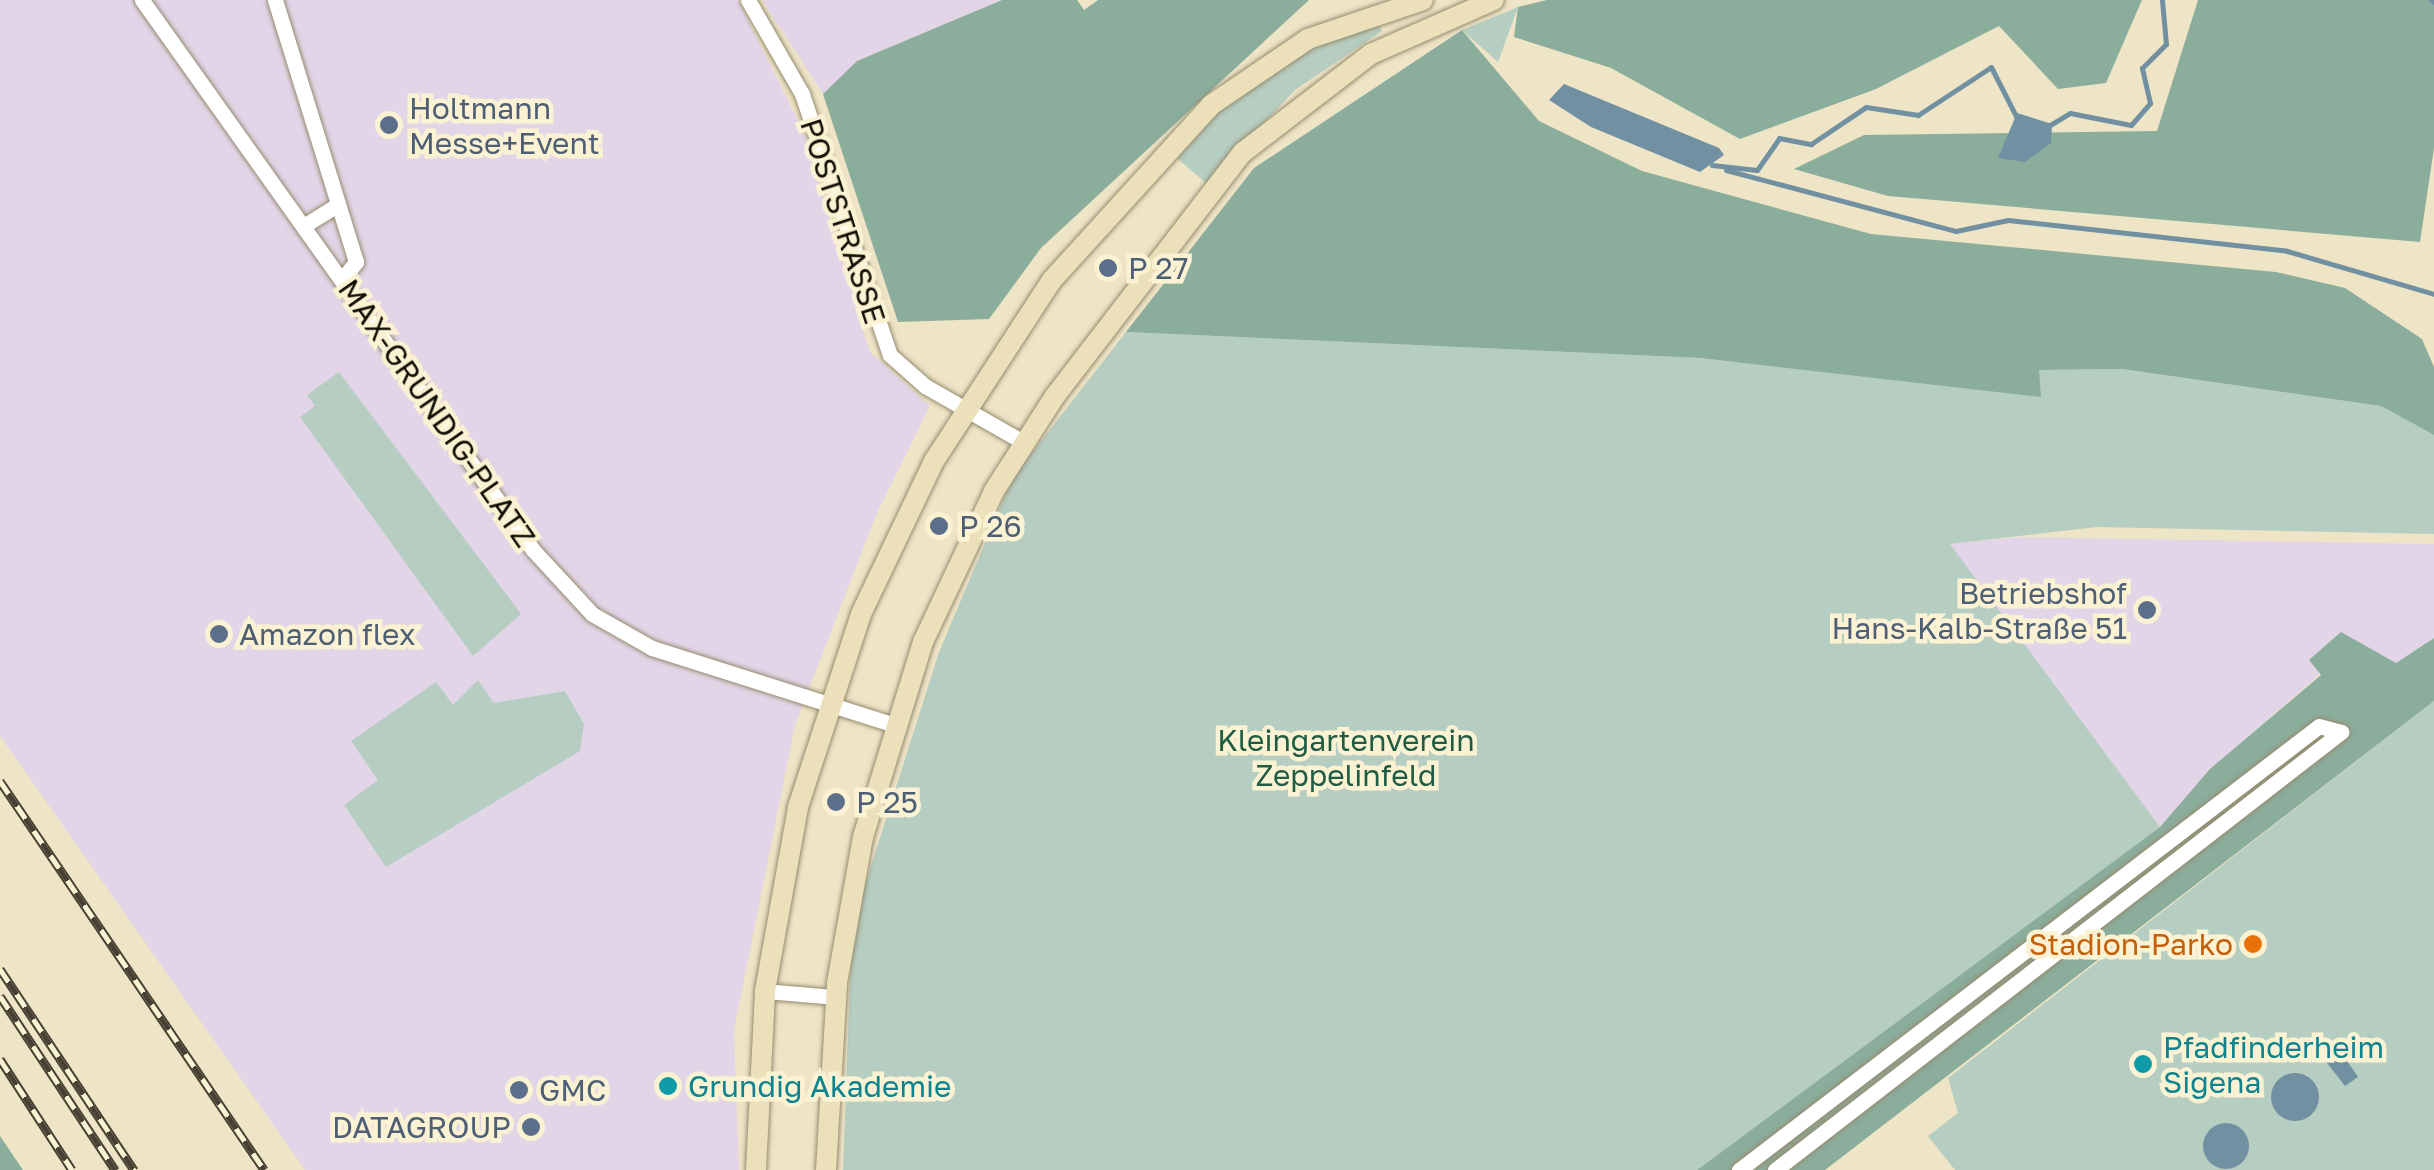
<!DOCTYPE html>
<html>
<head>
<meta charset="utf-8">
<style>
  body { margin:0 }
  #map { position:relative; width:2434px; height:1170px; overflow:hidden; background:#eee4c6; font-family:"Golos Text",sans-serif }
  div>[style] { position:absolute }
  .industrial>* { inset:0; background:#e3d5e8 }
  .green>* { inset:0; background:#b6cdc1 }
  .forest>* { inset:0; background:#8bad9c }
  .water>* { inset:0; background:#7191a2 }
  .round { border-radius:50% }
  .stream>* { height:5px; margin:-2.5px; padding:0 2.5px; transform-origin:2.5px; border-radius:2.5px; background:#7191a2 }
  .roads { filter:drop-shadow(0 0 2px #958c70) drop-shadow(0 0 2px #958c70) }
  .minor>* { height:15px; margin:-7.5px; padding:0 7.5px; transform-origin:7.5px; border-radius:7.5px; background:#fff }
  .secondary>* { height:20px; margin:-10px; padding:0 10px; transform-origin:10px; border-radius:10px; background:#ebe0b9 }
  .rail>* { height:9px; margin-top:-4.5px; transform-origin:0; background:repeating-linear-gradient(90deg,#fbf2d3 0 15px,#464132 0 30px); box-sizing:border-box; border-block:2px solid #464132 }
  .dots>* { width:28px; height:28px; translate:-50% -50%; box-sizing:border-box; border:5px solid #fbf2d3; border-radius:50% }
  span { translate:-50% -50%; white-space:nowrap; text-align:center; line-height:1.15; -webkit-text-stroke:9px #fbf2d3; paint-order:stroke }
  .service-label { font-size:30px; color:#4e5e75 }
  .left { translate:0 -50%; text-align:left }
  .right { translate:-100% -50%; text-align:right }
  .street-label { font-size:30px; color:#110e04 }
  .park-label { font-size:30px; color:#205c43 }
  .food-label { font-size:30px; color:#c56008 }
  .culture-label { font-size:30px; color:#0d838f }
</style>
</head>
<body>
<div id="map">
  <div class="industrial">
    <i style="clip-path:polygon(0 0,738px 0,804px 133px,870px 352px,930px 406px,876px 515px,795px 725px,734px 1030px,739px 1170px,305px 1170px,0 736px)"></i>
    <i style="clip-path:polygon(762px 0,1002px 0,857px 61px,823px 94px)"></i>
    <i style="clip-path:polygon(2018px 537px,2434px 544px,2434px 638px,2396px 663px,2309px 659px,2320px 674px,2211px 769px,2160px 827px,1949px 544px)"></i>
  </div>
  <div class="green">
    <i style="clip-path:polygon(1518px 7px,1498px 62px,1462px 30px)"></i>
    <i style="clip-path:polygon(1377px 21px,1382px 31px,1295px 90px,1207px 184px,1173px 155px,1234px 97px,1326px 39px)"></i>
    <i style="clip-path:polygon(1126px 332px,1700px 358px,2040px 396px,2038px 370px,2122px 369px,2381px 406px,2434px 435px,2434px 534px,2097px 527px,1950px 544px,2160px 827px,1697px 1170px,843px 1170px,852px 926px,939px 652px,1013px 477px)"></i>
    <i style="clip-path:polygon(339px 372px,521px 614px,473px 656px,300px 417px,315px 406px,307px 395px)"></i>
    <i style="clip-path:polygon(478px 680px,494px 703px,565px 691px,584px 724px,580px 751px,386px 867px,344px 805px,378px 780px,351px 741px,436px 682px,453px 705px)"></i>
    <i style="clip-path:polygon(2434px 701px,2434px 1170px,1955px 1170px,1928px 1136px,1958px 1113px,1948px 1078px)"></i>
  </div>
  <div class="forest">
    <i style="clip-path:polygon(1002px 0,1077px 0,1084px 10px,1098px 0,1309px 0,1041px 248px,989px 319px,898px 322px,823px 94px,857px 61px)"></i>
    <i style="clip-path:polygon(1547px 0,2142px 0,2106px 83px,2058px 89px,1999px 26px,1876px 89px,1740px 139px,1611px 68px,1514px 37px,1518px 7px)"></i>
    <i style="clip-path:polygon(2198px 0,2434px 0,2434px 148px,2420px 242px,1888px 196px,1794px 169px,1864px 135px,2157px 131px)"></i>
    <i style="clip-path:polygon(1462px 30px,1539px 121px,1642px 171px,1871px 234px,2276px 272px,2345px 288px,2422px 339px,2434px 367px,2434px 435px,2381px 406px,2122px 369px,2039px 370px,2041px 397px,1700px 358px,1126px 332px,1254px 168px)"></i>
    <i style="clip-path:polygon(2341px 632px,2396px 663px,2434px 638px,2434px 701px,1825px 1170px,1697px 1170px,2160px 827px,2210px 769px,2321px 675px,2309px 660px)"></i>
    <i style="clip-path:polygon(0 1136px,23px 1170px,0 1170px)"></i>
  </div>
  <div class="water">
    <i style="clip-path:polygon(1564px 84px,1719px 148px,1724px 155px,1700px 172px,1591px 127px,1549px 100px)"></i>
    <i style="clip-path:polygon(2017px 113px,2052px 124px,2051px 143px,2025px 162px,1998px 158px)"></i>
    <i style="clip-path:polygon(2370px 1035px,2347px 1061px,2358px 1077px,2345px 1086px,2317px 1050px,2330px 1040px,2342px 1056px)"></i>
    <i class="round" style="left:2271px;top:1073px;width:48px;height:48px"></i>
    <i class="round" style="left:2203px;top:1123px;width:46px;height:46px"></i>
  </div>
  <div class="stream">
    <i style="left:2431px;top:0;width:4px;rotate:34deg"></i>
    <i style="left:2050px;top:125px;width:23px;rotate:-31deg"></i>
    <i style="left:2070px;top:113px;width:62px;rotate:11.1deg"></i>
    <i style="left:2131px;top:125px;width:29px;rotate:-49deg"></i>
    <i style="left:2150px;top:103px;width:36px;rotate:-103deg"></i>
    <i style="left:2142px;top:68px;width:34px;rotate:-45deg"></i>
    <i style="left:2166px;top:44px;width:44px;rotate:-95.2deg"></i>
    <i style="left:1712px;top:165px;width:45px;rotate:6.3deg"></i>
    <i style="left:1757px;top:170px;width:39px;rotate:-55deg"></i>
    <i style="left:1779px;top:138px;width:33px;rotate:11deg"></i>
    <i style="left:1811px;top:144px;width:66px;rotate:-33.9deg"></i>
    <i style="left:1866px;top:107px;width:53px;rotate:8.7deg"></i>
    <i style="left:1918px;top:115px;width:87px;rotate:-33.3deg"></i>
    <i style="left:1991px;top:67px;width:59px;rotate:63deg"></i>
    <i style="left:1726px;top:170px;width:238px;rotate:14.9deg"></i>
    <i style="left:1956px;top:231px;width:53px;rotate:-11.9deg"></i>
    <i style="left:2008px;top:220px;width:281px;rotate:6.3deg"></i>
    <i style="left:2287px;top:251px;width:153px;rotate:16.3deg"></i>
  </div>
  <div class="roads">
    <div class="minor">
      <i style="left:142px;top:0;width:675px;rotate:54.59deg"></i>
      <i style="left:533px;top:550px;width:87px;rotate:47.3deg"></i>
      <i style="left:592px;top:614px;width:69px;rotate:29.5deg"></i>
      <i style="left:652px;top:648px;width:255px;rotate:17.6deg"></i>
      <i style="left:275px;top:0;width:274px;rotate:72.8deg"></i>
      <i style="left:356px;top:262px;width:21px;rotate:129deg"></i>
      <i style="left:748px;top:0;width:108px;rotate:60.1deg"></i>
      <i style="left:802px;top:94px;width:275px;rotate:71.4deg"></i>
      <i style="left:890px;top:355px;width:47px;rotate:41.5deg"></i>
      <i style="left:925px;top:386px;width:113px;rotate:29.7deg"></i>
      <i style="left:305px;top:225px;width:39px;rotate:-32deg"></i>
      <i style="left:765px;top:991px;width:70px;rotate:4.9deg"></i>
      <i style="left:1739px;top:1170px;width:730px;rotate:-37.43deg"></i>
      <i style="left:2319px;top:726px;width:23px;rotate:15deg"></i>
      <i style="left:1775px;top:1170px;width:716px;rotate:-37.73deg"></i>
    </div>
    <div class="secondary">
      <i style="left:756px;top:1170px;width:179px;rotate:-87.1deg"></i>
      <i style="left:765px;top:991px;width:187px;rotate:-79.8deg"></i>
      <i style="left:798px;top:807px;width:203px;rotate:-71.9deg"></i>
      <i style="left:861px;top:614px;width:170px;rotate:-64.5deg"></i>
      <i style="left:934px;top:461px;width:216px;rotate:-56.9deg"></i>
      <i style="left:1052px;top:280px;width:236px;rotate:-47.7deg"></i>
      <i style="left:1211px;top:105px;width:117px;rotate:-34.2deg"></i>
      <i style="left:1308px;top:39px;width:121px;rotate:-18.7deg"></i>
      <i style="left:826px;top:1170px;width:187px;rotate:-86.6deg"></i>
      <i style="left:837px;top:983px;width:148px;rotate:-79.9deg"></i>
      <i style="left:863px;top:837px;width:204px;rotate:-72.9deg"></i>
      <i style="left:923px;top:642px;width:167px;rotate:-64.8deg"></i>
      <i style="left:994px;top:491px;width:113px;rotate:-57.3deg"></i>
      <i style="left:1055px;top:396px;width:307px;rotate:-52.4deg"></i>
      <i style="left:1242px;top:153px;width:163px;rotate:-37.5deg"></i>
      <i style="left:1371px;top:54px;width:134px;rotate:-23.7deg"></i>
    </div>
  </div>
  <div class="rail">
    <i style="left:0;top:781px;width:470px;rotate:55.8deg"></i>
    <i style="left:0;top:969px;width:242px;rotate:56.3deg"></i>
    <i style="left:0;top:996px;width:209px;rotate:56.5deg"></i>
    <i style="left:0;top:1059px;width:132px;rotate:57deg"></i>
  </div>
  <div class="dots">
    <i style="left:389px;top:125px;background:#5c6f8a"></i>
    <i style="left:1108px;top:268px;background:#5c6f8a"></i>
    <i style="left:939px;top:526px;background:#5c6f8a"></i>
    <i style="left:2147px;top:610px;background:#5c6f8a"></i>
    <i style="left:219px;top:634px;background:#5c6f8a"></i>
    <i style="left:836px;top:802px;background:#5c6f8a"></i>
    <i style="left:2253px;top:944px;background:#e8710a"></i>
    <i style="left:2143px;top:1064px;background:#0f9aa8"></i>
    <i style="left:668px;top:1086px;background:#0f9aa8"></i>
    <i style="left:519px;top:1090px;background:#5c6f8a"></i>
    <i style="left:531px;top:1127px;background:#5c6f8a"></i>
  </div>
  <div class="service-label">
    <span class="left" style="left:409px;top:125px">Holtmann<br>Messe+Event</span>
    <span class="left" style="left:1128px;top:268px">P 27</span>
    <span class="left" style="left:959px;top:526px">P 26</span>
    <span class="right" style="left:2127px;top:610px">Betriebshof<br>Hans-Kalb-Straße 51</span>
    <span class="left" style="left:239px;top:634px">Amazon flex</span>
    <span class="left" style="left:856px;top:802px">P 25</span>
    <span class="left" style="left:539px;top:1090px">GMC</span>
    <span class="right" style="left:511px;top:1127px">DATAGROUP</span>
  </div>
  <div class="street-label">
    <span style="left:843px;top:221px;rotate:72deg">POSTSTRASSE</span>
    <span style="left:437px;top:413px;rotate:55deg">MAX-GRUNDIG-PLATZ</span>
  </div>
  <div class="park-label">
    <span style="left:1346px;top:757px">Kleingartenverein<br>Zeppelinfeld</span>
  </div>
  <div class="food-label">
    <span class="right" style="left:2233px;top:944px">Stadion-Parko</span>
  </div>
  <div class="culture-label">
    <span class="left" style="left:2163px;top:1064px">Pfadfinderheim<br>Sigena</span>
    <span class="left" style="left:688px;top:1086px">Grundig Akademie</span>
  </div>
</div>
</body>
</html>
